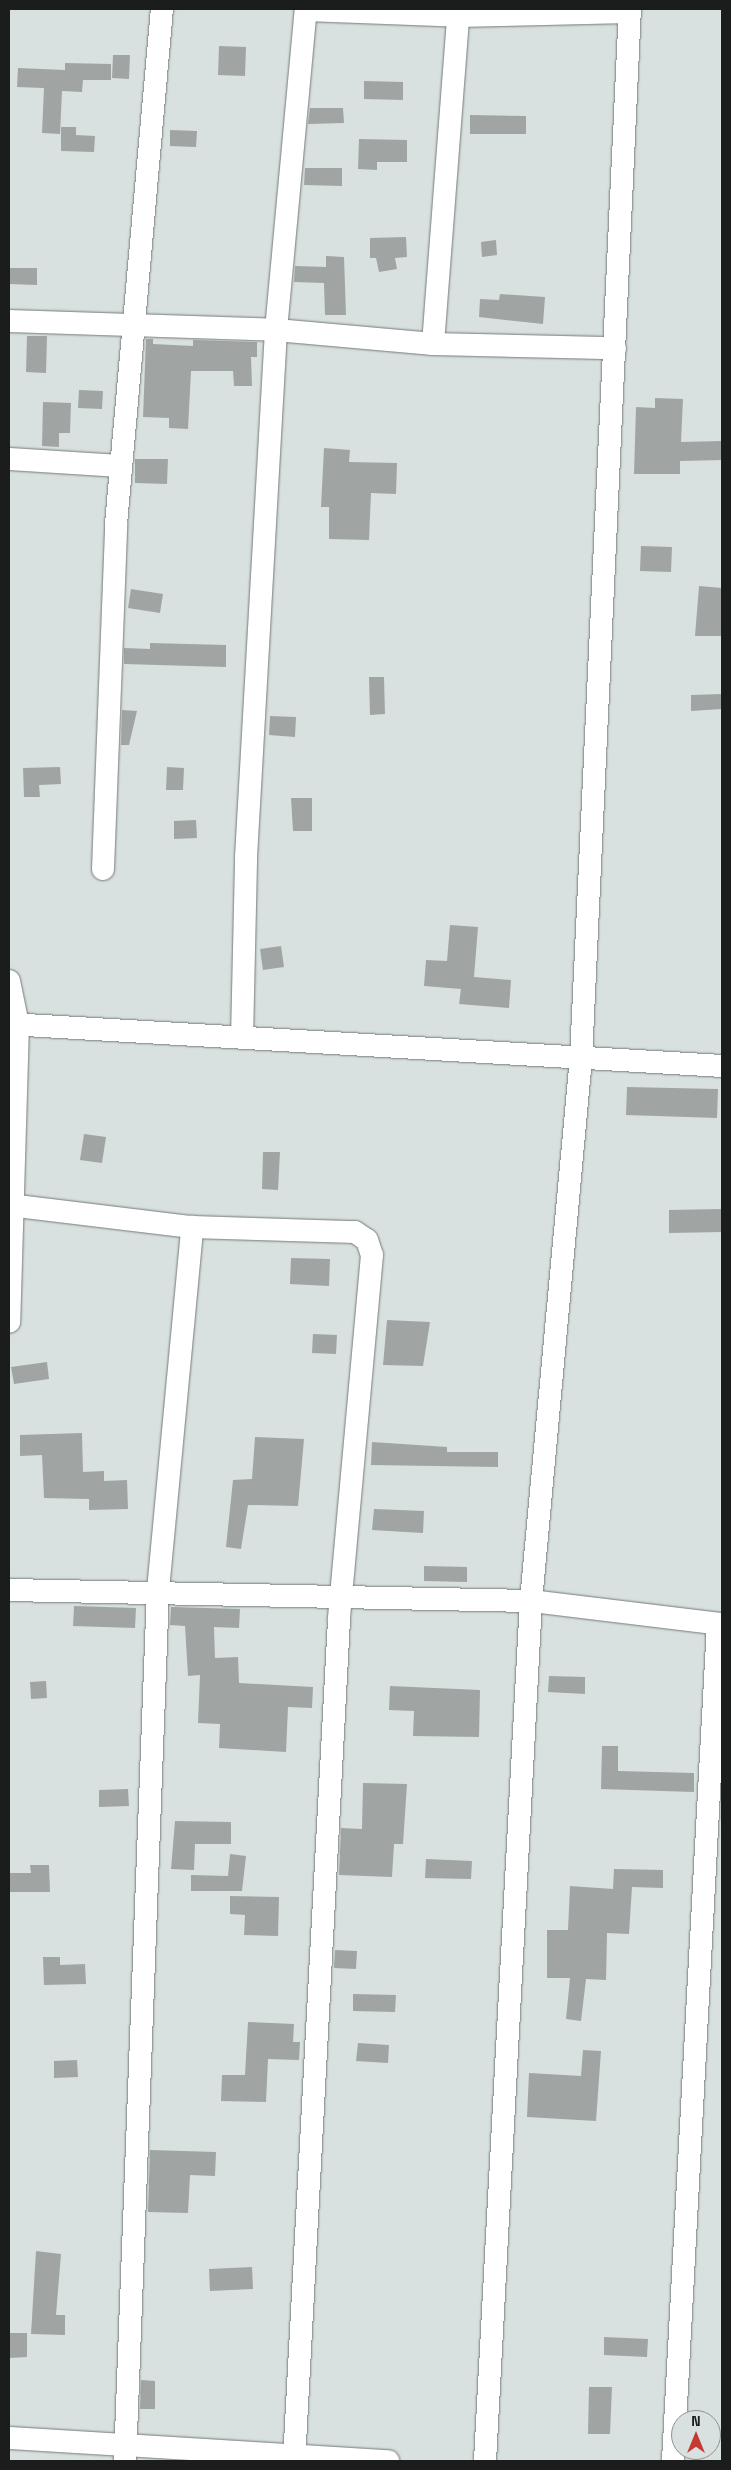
<!DOCTYPE html>
<html>
<head>
<meta charset="utf-8">
<style>
  body { margin:0 }
  #map { position:relative; width:731px; height:2470px; overflow:hidden; background:#d9e0e0; font-family:"Space Grotesk",sans-serif }
  div>[style] { position:absolute }
  .building>* { inset:0; background:#a0a5a3 }
  .roads { filter:drop-shadow(0 0 1px #747a7a) drop-shadow(0 0 1px #747a7a) }
  .minor>* { height:22px; margin:-11px; padding:0 11px; transform-origin:11px; border-radius:11px; background:#fff }
  span { translate:-50% -50%; white-space:nowrap; text-align:center; line-height:1.15; -webkit-text-stroke:5px #d9e0e0; paint-order:stroke }
  .frame { position:absolute; inset:0; border:10px solid #1b1d1d; pointer-events:none }
  .north { position:absolute; left:671px; top:2410px; width:50px; height:50px; box-sizing:border-box; background:#d9e0e0; border:1px solid #8d9292; border-radius:50%; rotate:0deg; font-size:14px; font-weight:700; line-height:20px; text-align:center; color:#1b1d1d }
  .north::after { content:''; display:block; margin:auto; width:18px; height:22px; background:#c63832; clip-path:polygon(50% 0,100% 100%,50% 72%,0 100%) }
</style>
</head>
<body>
<div id="map">
  <div class="building">
    <i style="clip-path:polygon(219px 46px,246px 47px,245px 76px,218px 75px)"></i>
    <i style="clip-path:polygon(113px 55px,130px 55px,129px 79px,112px 78px)"></i>
    <i style="clip-path:polygon(65px 63px,111px 64px,111px 80px,83px 80px,82px 92px,62px 91px,60px 134px,42px 133px,44px 88px,17px 87px,18px 68px,65px 70px)"></i>
    <i style="clip-path:polygon(364px 81px,403px 82px,403px 100px,364px 99px)"></i>
    <i style="clip-path:polygon(310px 108px,343px 108px,344px 123px,308px 124px)"></i>
    <i style="clip-path:polygon(470px 115px,526px 116px,526px 134px,470px 134px)"></i>
    <i style="clip-path:polygon(61px 127px,76px 127px,76px 135px,95px 136px,94px 152px,61px 151px)"></i>
    <i style="clip-path:polygon(170px 130px,197px 131px,196px 147px,170px 146px)"></i>
    <i style="clip-path:polygon(359px 139px,407px 140px,407px 162px,377px 162px,377px 170px,358px 169px)"></i>
    <i style="clip-path:polygon(305px 168px,342px 168px,342px 186px,304px 185px)"></i>
    <i style="clip-path:polygon(406px 237px,407px 257px,395px 258px,397px 269px,379px 272px,376px 258px,370px 258px,370px 238px)"></i>
    <i style="clip-path:polygon(496px 240px,497px 255px,482px 257px,481px 242px)"></i>
    <i style="clip-path:polygon(326px 256px,344px 257px,346px 315px,325px 315px,324px 283px,294px 282px,295px 266px,326px 267px)"></i>
    <i style="clip-path:polygon(9px 268px,37px 268px,37px 285px,9px 284px)"></i>
    <i style="clip-path:polygon(500px 294px,545px 297px,543px 324px,479px 317px,480px 299px,499px 300px)"></i>
    <i style="clip-path:polygon(27px 336px,47px 336px,46px 373px,26px 372px)"></i>
    <i style="clip-path:polygon(146px 339px,153px 339px,153px 344px,193px 346px,193px 340px,257px 342px,257px 357px,251px 357px,252px 386px,234px 386px,233px 371px,191px 371px,188px 429px,169px 428px,169px 418px,143px 417px)"></i>
    <i style="clip-path:polygon(79px 390px,103px 391px,102px 409px,78px 408px)"></i>
    <i style="clip-path:polygon(655px 398px,683px 399px,681px 442px,722px 441px,722px 460px,680px 461px,680px 474px,634px 474px,636px 407px,655px 408px)"></i>
    <i style="clip-path:polygon(43px 402px,71px 403px,70px 433px,59px 433px,59px 447px,42px 446px)"></i>
    <i style="clip-path:polygon(324px 448px,350px 450px,349px 462px,397px 463px,396px 494px,371px 493px,369px 540px,329px 539px,329px 507px,321px 507px)"></i>
    <i style="clip-path:polygon(135px 459px,168px 459px,167px 484px,135px 483px)"></i>
    <i style="clip-path:polygon(641px 546px,672px 547px,671px 572px,640px 571px)"></i>
    <i style="clip-path:polygon(699px 586px,722px 588px,722px 636px,695px 636px)"></i>
    <i style="clip-path:polygon(131px 589px,163px 594px,160px 613px,128px 608px)"></i>
    <i style="clip-path:polygon(150px 643px,226px 645px,226px 667px,124px 664px,124px 648px,150px 649px)"></i>
    <i style="clip-path:polygon(369px 677px,384px 677px,385px 714px,370px 715px)"></i>
    <i style="clip-path:polygon(722px 694px,722px 709px,691px 711px,691px 695px)"></i>
    <i style="clip-path:polygon(122px 710px,137px 711px,129px 745px,121px 745px)"></i>
    <i style="clip-path:polygon(270px 716px,296px 717px,295px 737px,269px 735px)"></i>
    <i style="clip-path:polygon(60px 767px,61px 784px,39px 785px,40px 797px,24px 797px,23px 768px)"></i>
    <i style="clip-path:polygon(167px 767px,184px 768px,183px 790px,166px 790px)"></i>
    <i style="clip-path:polygon(291px 798px,312px 798px,312px 831px,293px 831px)"></i>
    <i style="clip-path:polygon(196px 820px,197px 838px,174px 839px,174px 821px)"></i>
    <i style="clip-path:polygon(450px 925px,478px 927px,474px 977px,511px 980px,509px 1008px,459px 1004px,461px 989px,424px 986px,426px 960px,447px 961px)"></i>
    <i style="clip-path:polygon(281px 946px,284px 967px,263px 970px,260px 949px)"></i>
    <i style="clip-path:polygon(627px 1087px,718px 1089px,717px 1118px,626px 1115px)"></i>
    <i style="clip-path:polygon(84px 1134px,106px 1137px,102px 1163px,80px 1160px)"></i>
    <i style="clip-path:polygon(263px 1152px,280px 1152px,278px 1190px,262px 1189px)"></i>
    <i style="clip-path:polygon(722px 1209px,722px 1232px,669px 1233px,669px 1210px)"></i>
    <i style="clip-path:polygon(291px 1258px,330px 1259px,329px 1286px,290px 1284px)"></i>
    <i style="clip-path:polygon(387px 1320px,430px 1322px,423px 1366px,383px 1365px)"></i>
    <i style="clip-path:polygon(313px 1334px,337px 1335px,336px 1354px,312px 1353px)"></i>
    <i style="clip-path:polygon(47px 1362px,49px 1379px,14px 1384px,11px 1367px)"></i>
    <i style="clip-path:polygon(82px 1433px,83px 1472px,104px 1471px,104px 1481px,127px 1480px,128px 1509px,89px 1510px,89px 1499px,44px 1498px,42px 1455px,20px 1456px,20px 1435px)"></i>
    <i style="clip-path:polygon(255px 1437px,304px 1439px,298px 1506px,248px 1505px,241px 1549px,226px 1547px,233px 1480px,252px 1479px)"></i>
    <i style="clip-path:polygon(372px 1442px,447px 1447px,447px 1452px,498px 1452px,498px 1467px,371px 1465px)"></i>
    <i style="clip-path:polygon(374px 1509px,424px 1511px,423px 1533px,372px 1530px)"></i>
    <i style="clip-path:polygon(424px 1566px,467px 1567px,467px 1582px,424px 1581px)"></i>
    <i style="clip-path:polygon(74px 1606px,136px 1608px,135px 1628px,73px 1626px)"></i>
    <i style="clip-path:polygon(171px 1607px,240px 1609px,239px 1628px,214px 1627px,215px 1658px,238px 1657px,239px 1683px,313px 1687px,312px 1708px,288px 1707px,286px 1752px,219px 1748px,220px 1724px,198px 1723px,200px 1675px,188px 1676px,185px 1626px,170px 1625px)"></i>
    <i style="clip-path:polygon(549px 1676px,585px 1677px,585px 1694px,548px 1692px)"></i>
    <i style="clip-path:polygon(46px 1681px,47px 1698px,31px 1699px,30px 1682px)"></i>
    <i style="clip-path:polygon(390px 1686px,480px 1690px,479px 1737px,413px 1736px,414px 1711px,389px 1710px)"></i>
    <i style="clip-path:polygon(602px 1746px,618px 1746px,618px 1771px,694px 1773px,694px 1792px,601px 1789px)"></i>
    <i style="clip-path:polygon(363px 1783px,407px 1784px,403px 1844px,394px 1844px,392px 1877px,339px 1875px,341px 1828px,362px 1829px)"></i>
    <i style="clip-path:polygon(128px 1789px,129px 1806px,99px 1807px,99px 1790px)"></i>
    <i style="clip-path:polygon(175px 1821px,231px 1822px,231px 1844px,195px 1844px,194px 1870px,171px 1869px)"></i>
    <i style="clip-path:polygon(230px 1854px,246px 1856px,242px 1891px,191px 1891px,191px 1875px,228px 1876px)"></i>
    <i style="clip-path:polygon(426px 1859px,472px 1861px,471px 1879px,425px 1878px)"></i>
    <i style="clip-path:polygon(30px 1865px,49px 1865px,50px 1892px,9px 1892px,9px 1873px,31px 1873px)"></i>
    <i style="clip-path:polygon(614px 1869px,663px 1870px,663px 1888px,632px 1887px,629px 1934px,607px 1933px,606px 1980px,586px 1979px,581px 2021px,566px 2019px,570px 1978px,547px 1978px,547px 1930px,568px 1930px,570px 1886px,613px 1889px)"></i>
    <i style="clip-path:polygon(230px 1896px,279px 1897px,278px 1936px,244px 1935px,245px 1915px,230px 1914px)"></i>
    <i style="clip-path:polygon(335px 1950px,357px 1951px,356px 1969px,334px 1968px)"></i>
    <i style="clip-path:polygon(43px 1957px,60px 1957px,60px 1965px,85px 1964px,86px 1984px,44px 1985px)"></i>
    <i style="clip-path:polygon(353px 1994px,396px 1995px,395px 2012px,353px 2011px)"></i>
    <i style="clip-path:polygon(248px 2022px,294px 2024px,293px 2042px,300px 2042px,299px 2060px,268px 2059px,266px 2102px,221px 2101px,222px 2075px,245px 2075px)"></i>
    <i style="clip-path:polygon(358px 2043px,389px 2045px,388px 2063px,356px 2061px)"></i>
    <i style="clip-path:polygon(583px 2050px,601px 2051px,596px 2121px,527px 2117px,529px 2073px,581px 2076px)"></i>
    <i style="clip-path:polygon(77px 2060px,78px 2077px,54px 2078px,54px 2061px)"></i>
    <i style="clip-path:polygon(150px 2150px,216px 2152px,215px 2176px,190px 2175px,188px 2213px,148px 2212px)"></i>
    <i style="clip-path:polygon(36px 2251px,61px 2254px,56px 2315px,65px 2315px,65px 2335px,31px 2334px)"></i>
    <i style="clip-path:polygon(252px 2267px,253px 2289px,210px 2291px,209px 2269px)"></i>
    <i style="clip-path:polygon(9px 2333px,27px 2333px,27px 2357px,9px 2358px)"></i>
    <i style="clip-path:polygon(604px 2337px,648px 2339px,647px 2357px,604px 2355px)"></i>
    <i style="clip-path:polygon(141px 2380px,155px 2381px,155px 2409px,140px 2409px)"></i>
    <i style="clip-path:polygon(589px 2387px,612px 2387px,610px 2434px,588px 2434px)"></i>
  </div>
  <div class="roads">
    <div class="minor">
      <i style="left:306px;top:10px;width:153px;rotate:2.2deg"></i>
      <i style="left:459px;top:16px;width:171px;rotate:-1.3deg"></i>
      <i style="left:9px;top:321px;width:267px;rotate:1.9deg"></i>
      <i style="left:276px;top:330px;width:158px;rotate:5.1deg"></i>
      <i style="left:433px;top:344px;width:182px;rotate:1.3deg"></i>
      <i style="left:433px;top:344px;width:336px;rotate:-85.6deg"></i>
      <i style="left:9px;top:459px;width:112px;rotate:3.6deg"></i>
      <i style="left:103px;top:869px;width:345px;rotate:-87.8deg"></i>
      <i style="left:116px;top:524px;width:517px;rotate:-84.9deg"></i>
      <i style="left:9px;top:981px;width:45px;rotate:78.4deg"></i>
      <i style="left:18px;top:1025px;width:297px;rotate:91.7deg"></i>
      <i style="left:9px;top:1024px;width:714px;rotate:3.37deg"></i>
      <i style="left:242px;top:1038px;width:181px;rotate:-88.7deg"></i>
      <i style="left:246px;top:857px;width:528px;rotate:-86.74deg"></i>
      <i style="left:276px;top:330px;width:322px;rotate:-84.7deg"></i>
      <i style="left:9px;top:1205px;width:184px;rotate:6.9deg"></i>
      <i style="left:192px;top:1227px;width:163px;rotate:1.8deg"></i>
      <i style="left:355px;top:1232px;width:14px;rotate:34deg"></i>
      <i style="left:367px;top:1240px;width:16px;rotate:72deg"></i>
      <i style="left:372px;top:1255px;width:366px;rotate:95.2deg"></i>
      <i style="left:339px;top:1620px;width:842px;rotate:93.06deg"></i>
      <i style="left:9px;top:1590px;width:522px;rotate:1.21deg"></i>
      <i style="left:531px;top:1601px;width:192px;rotate:6.9deg"></i>
      <i style="left:9px;top:2438px;width:380px;rotate:3.5deg"></i>
      <i style="left:125px;top:2461px;width:872px;rotate:-87.83deg"></i>
      <i style="left:158px;top:1590px;width:365px;rotate:-84.6deg"></i>
      <i style="left:485px;top:2461px;width:861px;rotate:-86.94deg"></i>
      <i style="left:531px;top:1601px;width:545px;rotate:-84.74deg"></i>
      <i style="left:581px;top:1058px;width:1050px;rotate:-87.33deg"></i>
      <i style="left:673px;top:2461px;width:838px;rotate:-86.92deg"></i>
    </div>
  </div>
  <div class="frame"></div>
  <div class="north">N</div>
</div>
</body>
</html>
